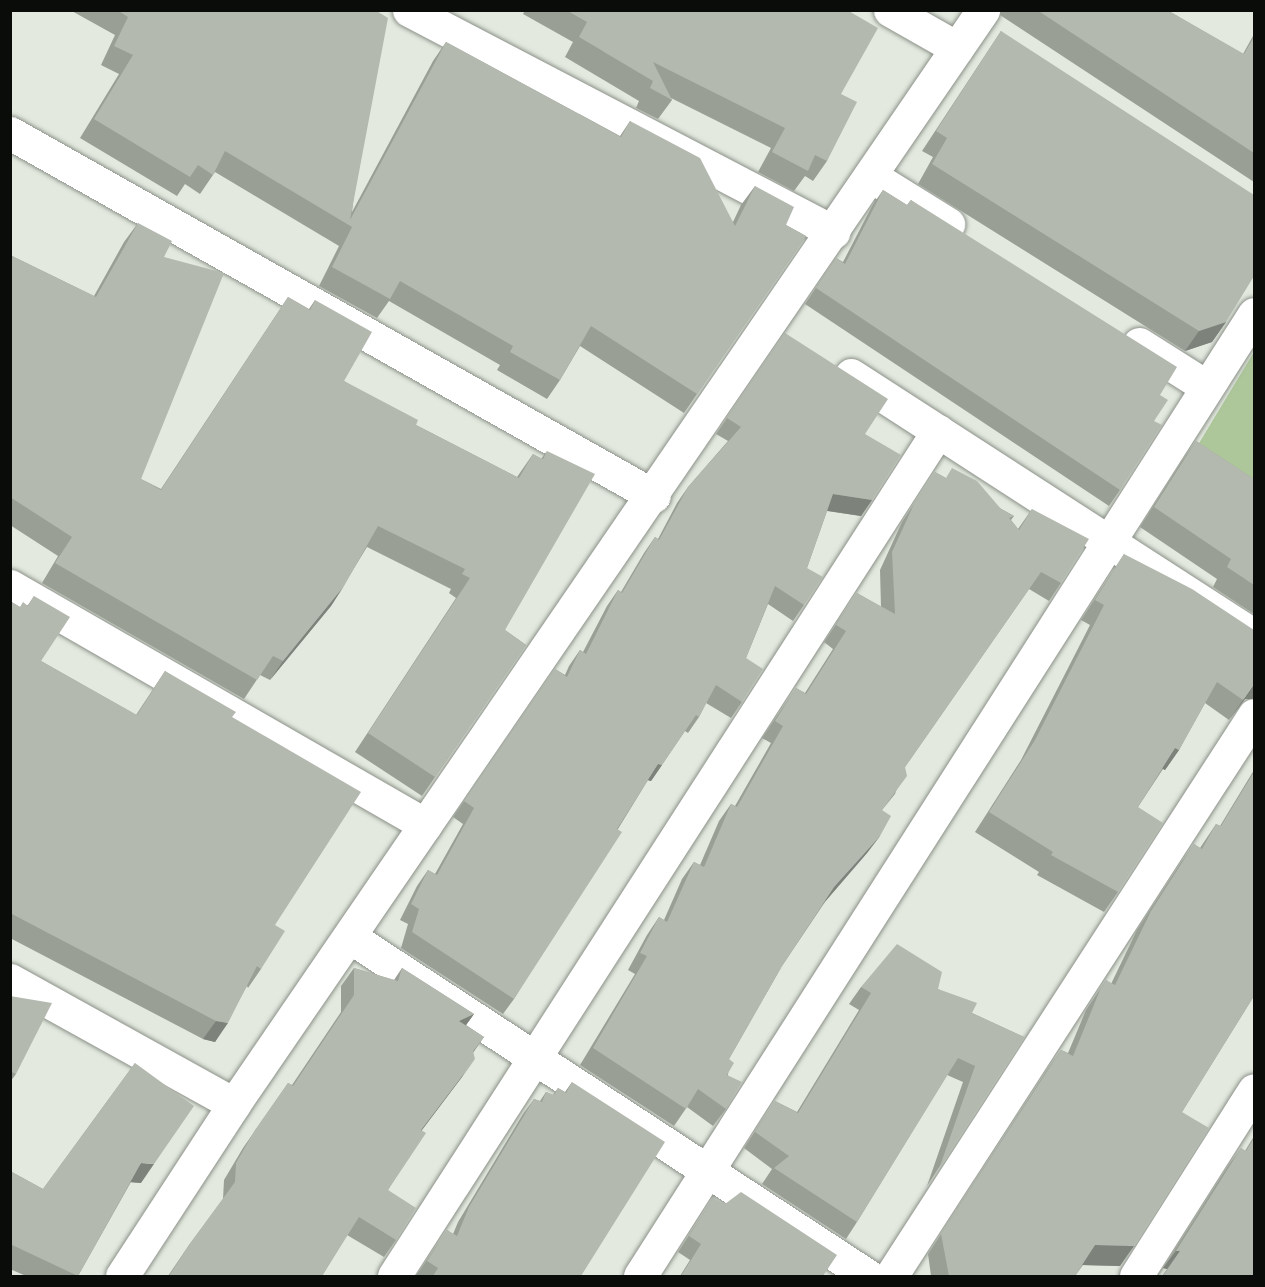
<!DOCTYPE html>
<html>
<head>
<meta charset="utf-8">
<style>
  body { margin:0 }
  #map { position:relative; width:1265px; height:1287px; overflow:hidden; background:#e3e9df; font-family:Cabin,sans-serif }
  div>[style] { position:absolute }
  .green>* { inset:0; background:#adc79a }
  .roads { filter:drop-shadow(0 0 2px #8b9188) drop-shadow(0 0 2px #8b9188) }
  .minor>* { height:33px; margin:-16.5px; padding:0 16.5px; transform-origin:16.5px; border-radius:16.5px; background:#fff }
  .wall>* { inset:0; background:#9a9f96 }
  .shaded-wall>* { inset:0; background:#7d827a }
  .building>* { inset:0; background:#b3b9af }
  span { translate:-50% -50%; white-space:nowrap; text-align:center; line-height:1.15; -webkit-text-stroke:5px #f0f6ec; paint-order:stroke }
  .frame { position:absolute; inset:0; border:12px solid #0a0c09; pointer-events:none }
</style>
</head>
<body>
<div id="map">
  <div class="green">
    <i style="clip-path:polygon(1254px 352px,1254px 510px,1184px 468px)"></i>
  </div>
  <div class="roads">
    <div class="minor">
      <i style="left:409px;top:10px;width:479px;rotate:27.6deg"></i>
      <i style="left:890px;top:10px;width:77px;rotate:29.6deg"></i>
      <i style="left:10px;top:133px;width:739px;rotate:29.41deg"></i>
      <i style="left:871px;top:176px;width:91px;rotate:31.9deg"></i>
      <i style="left:1139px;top:344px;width:80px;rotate:32.3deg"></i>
      <i style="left:851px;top:375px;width:480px;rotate:32.9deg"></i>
      <i style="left:10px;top:586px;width:479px;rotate:29.9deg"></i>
      <i style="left:350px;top:937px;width:619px;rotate:33.2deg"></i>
      <i style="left:10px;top:980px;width:256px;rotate:29deg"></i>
      <i style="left:122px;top:1276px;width:205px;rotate:-56.9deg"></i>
      <i style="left:234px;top:1104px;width:1326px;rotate:-55.6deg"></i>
      <i style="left:394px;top:1276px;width:1005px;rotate:-57.23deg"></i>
      <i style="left:640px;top:1276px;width:1141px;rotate:-57.45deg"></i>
      <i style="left:891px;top:1276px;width:668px;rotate:-57.09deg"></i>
      <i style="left:1136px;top:1276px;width:220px;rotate:-57.6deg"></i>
    </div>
  </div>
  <div class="wall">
    <i style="clip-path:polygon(70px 10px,375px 10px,352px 212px,433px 61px,446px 42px,620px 136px,630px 121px,733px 222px,741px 205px,755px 186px,786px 225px,806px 236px,684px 413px,580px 346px,560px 380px,547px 399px,497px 370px,500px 365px,389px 301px,377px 318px,319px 286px,339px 246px,215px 172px,200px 194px,185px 184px,177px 196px,80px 138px,119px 74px,101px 65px,115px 35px)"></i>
    <i style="clip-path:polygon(525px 10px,847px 10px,841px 94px,827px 161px,813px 181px,805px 176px,794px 191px,758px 172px,771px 148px,671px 98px,672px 100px,658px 119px,636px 108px,639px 101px,565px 57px,573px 42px,523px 14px)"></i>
    <i style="clip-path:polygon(1000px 10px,1167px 10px,1243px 54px,1254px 34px,1254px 182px,1000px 15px)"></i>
    <i style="clip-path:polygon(1001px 31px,1226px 322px,1212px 342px,1185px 351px,918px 184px,933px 157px,922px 151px)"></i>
    <i style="clip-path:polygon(883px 190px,907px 205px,911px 200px,1160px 395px,1154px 421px,1120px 490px,1109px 506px,805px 304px,836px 258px,843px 262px,872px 206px)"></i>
    <i style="clip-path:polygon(138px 223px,164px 257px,141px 479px,161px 489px,288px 297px,309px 309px,315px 300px,344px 381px,416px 425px,517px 477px,533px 454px,541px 459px,547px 451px,505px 630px,526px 645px,422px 796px,355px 752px,456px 598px,449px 593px,451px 589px,367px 547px,331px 606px,270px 680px,260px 675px,244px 699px,42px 583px,58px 556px,10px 525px,10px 255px,94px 296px,124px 242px)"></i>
    <i style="clip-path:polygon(785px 333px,865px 434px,872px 500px,861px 516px,827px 511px,807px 568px,804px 605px,793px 621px,768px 604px,746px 658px,742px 702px,731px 718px,706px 703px,699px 717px,688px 733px,685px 731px,651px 781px,648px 780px,514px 999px,503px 1014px,401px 948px,408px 924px,400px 920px,417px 886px,428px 870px,435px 874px,463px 824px,453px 817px,555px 669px,565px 675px,569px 666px,580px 650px,583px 652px,607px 606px,618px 590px,621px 592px,644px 553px,655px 537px,658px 539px,677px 503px,688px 487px,728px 441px,716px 434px)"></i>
    <i style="clip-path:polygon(1196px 441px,1254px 479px,1254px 614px,1213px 587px,1217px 579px,1140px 527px,1182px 461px)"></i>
    <i style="clip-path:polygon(935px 472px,1014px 516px,1011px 520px,1018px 529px,1032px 509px,1061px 583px,1049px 601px,1029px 589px,905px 767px,895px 794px,882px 810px,880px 836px,867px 853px,825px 902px,782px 966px,729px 1059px,726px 1109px,713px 1126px,687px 1107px,674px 1126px,580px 1065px,635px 974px,628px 970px,647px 935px,659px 917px,664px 920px,682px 879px,694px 862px,700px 865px,719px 821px,731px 804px,735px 806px,771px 743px,762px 738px,796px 688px,805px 693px,833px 649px,824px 642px,845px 611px,857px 593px,881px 607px,880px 570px,902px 522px)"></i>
    <i style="clip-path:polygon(1124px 554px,1245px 699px,1229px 720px,1205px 703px,1179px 750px,1165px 770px,1163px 769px,1138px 807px,1118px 892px,1104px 912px,1037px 875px,1039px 872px,975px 832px,1021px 760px,1090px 625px,1081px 620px)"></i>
    <i style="clip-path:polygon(34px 596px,41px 661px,136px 715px,165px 671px,232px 717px,275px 925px,261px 969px,248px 988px,247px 986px,215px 1042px,203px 1039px,10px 938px,10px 601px,20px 607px,28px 605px)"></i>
    <i style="clip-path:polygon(1254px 770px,1254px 996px,1182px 1112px,1120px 1266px,1083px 1265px,1075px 1276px,931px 1276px,928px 1254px,1047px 1070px,1061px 1050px,1068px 1053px,1086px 1010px,1106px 980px,1111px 984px,1137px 930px,1180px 864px,1194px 844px,1200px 848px,1216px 824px,1220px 826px)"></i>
    <i style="clip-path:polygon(354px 968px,394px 980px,402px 968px,474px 1014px,466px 1025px,484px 1037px,473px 1053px,462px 1077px,422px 1130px,388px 1190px,396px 1240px,384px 1257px,347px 1235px,322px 1276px,168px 1276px,189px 1245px,223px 1199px,224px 1180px,243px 1148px,288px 1083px,292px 1085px,341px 1012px,341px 986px)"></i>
    <i style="clip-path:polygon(861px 987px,938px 989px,972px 1013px,1024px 1037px,927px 1186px,963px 1082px,947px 1075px,857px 1222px,846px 1239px,762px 1184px,772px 1169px,744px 1148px,775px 1101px,797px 1112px,859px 1010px,849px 1004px)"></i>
    <i style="clip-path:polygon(10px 996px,16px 1074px,10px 1082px)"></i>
    <i style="clip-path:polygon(135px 1063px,141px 1183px,131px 1182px,78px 1276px,26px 1276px,10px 1269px,10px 1171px,43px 1189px)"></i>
    <i style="clip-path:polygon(572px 1082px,581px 1276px,416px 1276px,447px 1230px,453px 1234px,458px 1222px,523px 1114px,534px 1099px,540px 1101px,546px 1092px,553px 1095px,558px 1088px,565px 1092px)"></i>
    <i style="clip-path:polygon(1254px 1136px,1254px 1274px,1253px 1276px,1162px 1276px,1167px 1269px,1163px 1268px,1228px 1166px,1241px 1148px,1245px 1151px)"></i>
    <i style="clip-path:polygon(713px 1198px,823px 1276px,680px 1276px,690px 1260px,678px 1252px)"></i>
  </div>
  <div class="shaded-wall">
    <i style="clip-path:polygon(1226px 322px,1212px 342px,1185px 351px,1199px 331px)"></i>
    <i style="clip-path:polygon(833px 494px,872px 500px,861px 516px,822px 510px)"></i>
    <i style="clip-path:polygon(344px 586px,331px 606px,270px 680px,283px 661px)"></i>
    <i style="clip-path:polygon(1254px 684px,1254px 699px,1245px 699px,1229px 720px)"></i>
    <i style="clip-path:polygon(1175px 748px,1179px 750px,1165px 770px,1161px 768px)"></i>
    <i style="clip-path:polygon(658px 764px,662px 765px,651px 781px,647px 780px)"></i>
    <i style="clip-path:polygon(880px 836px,867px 853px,822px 905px,834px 887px)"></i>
    <i style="clip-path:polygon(474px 1014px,461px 1032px,459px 1021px)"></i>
    <i style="clip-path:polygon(216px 1021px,228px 1023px,215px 1042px,203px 1039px)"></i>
    <i style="clip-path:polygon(475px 1059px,462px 1077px,409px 1147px,421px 1130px)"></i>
    <i style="clip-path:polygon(141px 1163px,154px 1164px,141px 1183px,128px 1182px)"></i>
    <i style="clip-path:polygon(1095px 1245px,1134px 1246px,1120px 1266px,1081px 1265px)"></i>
    <i style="clip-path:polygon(1176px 1251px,1180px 1251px,1167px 1269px,1163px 1268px)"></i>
  </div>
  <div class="building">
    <i style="clip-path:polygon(117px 10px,375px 10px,388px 18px,350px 220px,446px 42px,621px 137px,630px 121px,700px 158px,735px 226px,755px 186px,794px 207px,786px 225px,806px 236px,697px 394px,591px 326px,560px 380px,510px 352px,513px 346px,400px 281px,390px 299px,332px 267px,352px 227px,225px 151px,213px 175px,198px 165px,190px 177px,94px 119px,133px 55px,114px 46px,128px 17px)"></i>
    <i style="clip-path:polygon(566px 10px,847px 10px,878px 28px,841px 94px,857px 102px,827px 161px,815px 155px,808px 171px,772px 152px,785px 128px,653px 62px,672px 100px,650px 88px,653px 81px,579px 37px,587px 22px)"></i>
    <i style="clip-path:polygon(1037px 10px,1167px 10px,1244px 54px,1254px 37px,1254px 153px)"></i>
    <i style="clip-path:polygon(1001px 31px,1254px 195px,1254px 276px,1226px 322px,1199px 331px,932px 164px,947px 138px,936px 131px)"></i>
    <i style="clip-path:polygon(883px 190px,907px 205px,911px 200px,1177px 367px,1160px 395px,1168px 400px,1154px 421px,1162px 425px,1120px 490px,816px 288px,836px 258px,845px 264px)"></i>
    <i style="clip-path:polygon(138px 223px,172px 241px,164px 257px,224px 273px,141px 479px,161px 490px,288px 297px,310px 310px,315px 300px,372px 332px,344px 381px,418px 420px,416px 425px,519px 478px,533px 454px,543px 459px,547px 451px,595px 474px,505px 630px,526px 645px,435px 777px,368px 733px,470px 578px,462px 574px,465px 569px,378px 526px,344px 586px,283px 661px,273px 656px,257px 680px,55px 563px,72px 537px,10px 497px,10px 255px,96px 297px)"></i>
    <i style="clip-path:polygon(785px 333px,888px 399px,865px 434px,901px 455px,872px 500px,833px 494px,807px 568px,823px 577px,804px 605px,775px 586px,746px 658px,763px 669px,742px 702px,716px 685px,699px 717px,696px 715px,662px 765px,658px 764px,617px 829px,622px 832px,514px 999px,412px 932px,419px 909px,411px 904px,428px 870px,437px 875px,474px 808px,464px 801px,555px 669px,567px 677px,580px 650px,586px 654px,618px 590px,622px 593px,655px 537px,659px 540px,688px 487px,741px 427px,727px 418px)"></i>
    <i style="clip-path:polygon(1196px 441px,1254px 479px,1254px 585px,1227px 567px,1231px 559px,1154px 507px)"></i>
    <i style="clip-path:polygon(952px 468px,977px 481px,1001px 509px,1014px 516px,1009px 518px,1019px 530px,1032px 509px,1089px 539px,1061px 583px,1041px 572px,905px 767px,907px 776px,882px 810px,891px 816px,880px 836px,834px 887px,782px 966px,729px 1059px,734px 1063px,727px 1075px,742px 1082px,726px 1109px,698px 1089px,686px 1109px,593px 1048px,647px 956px,640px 953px,659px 917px,667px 922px,694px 862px,704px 867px,731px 804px,737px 807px,783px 726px,775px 721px,796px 688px,806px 694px,846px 631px,836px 625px,857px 593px,895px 614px,892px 552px,914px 504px,935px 472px,946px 478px)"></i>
    <i style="clip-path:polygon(1124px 554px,1192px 589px,1254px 630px,1254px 684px,1243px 700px,1217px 682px,1179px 750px,1175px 748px,1138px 807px,1163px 823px,1118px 892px,1051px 855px,1053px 852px,989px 812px,1035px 740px,1104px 605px,1095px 600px)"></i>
    <i style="clip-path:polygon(34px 596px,70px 617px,41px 661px,137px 715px,165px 671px,236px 712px,232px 717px,361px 792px,275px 925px,285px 931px,261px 969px,257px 966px,228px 1023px,216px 1021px,10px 913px,10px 601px,20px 607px,23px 602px,28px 606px)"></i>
    <i style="clip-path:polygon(1254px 772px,1254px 996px,1182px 1112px,1209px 1128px,1134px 1246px,1095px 1245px,1075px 1276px,949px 1276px,941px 1234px,1061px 1050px,1073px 1056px,1100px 990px,1106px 980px,1115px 985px,1151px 911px,1194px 844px,1202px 849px,1216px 824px,1221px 826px)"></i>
    <i style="clip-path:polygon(897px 944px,942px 972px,938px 989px,977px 1003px,972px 1013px,1024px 1037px,939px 1169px,975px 1066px,958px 1058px,857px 1222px,774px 1168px,789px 1156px,755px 1132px,775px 1101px,798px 1113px,871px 993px,861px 987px)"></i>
    <i style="clip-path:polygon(354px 968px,398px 981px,402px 968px,474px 1014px,459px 1021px,484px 1037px,473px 1051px,475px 1059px,421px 1130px,426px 1133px,388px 1190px,416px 1208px,396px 1240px,359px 1217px,322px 1276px,169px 1276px,189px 1245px,235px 1182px,236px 1163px,255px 1130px,288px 1083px,293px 1086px,354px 995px)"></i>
    <i style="clip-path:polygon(10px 996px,52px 1003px,16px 1074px,10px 1071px)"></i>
    <i style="clip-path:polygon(135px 1063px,194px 1106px,154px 1164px,141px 1163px,78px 1276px,10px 1244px,10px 1171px,43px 1189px)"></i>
    <i style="clip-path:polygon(572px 1082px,665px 1142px,581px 1276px,433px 1276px,438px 1268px,427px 1261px,447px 1230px,457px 1236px,469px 1207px,534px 1099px,542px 1102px,546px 1092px,554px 1095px,558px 1088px,566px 1093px)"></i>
    <i style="clip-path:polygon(1254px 1138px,1254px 1274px,1253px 1276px,1163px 1276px,1180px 1251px,1176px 1251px,1241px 1148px,1246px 1151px)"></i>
    <i style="clip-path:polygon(741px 1192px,837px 1255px,823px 1276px,681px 1276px,701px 1244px,689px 1236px,713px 1198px,725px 1204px)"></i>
  </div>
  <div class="frame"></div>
</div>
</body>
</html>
